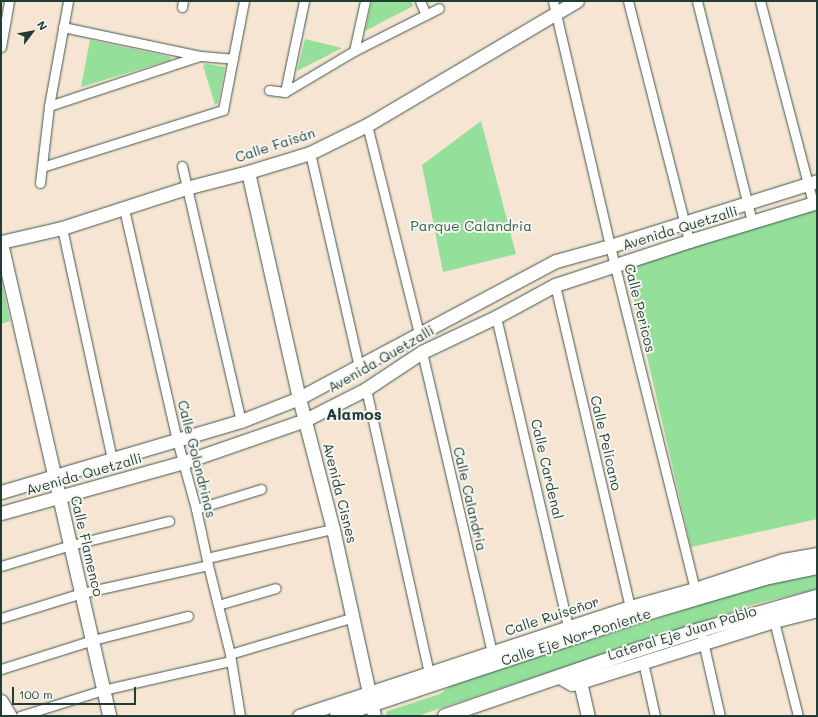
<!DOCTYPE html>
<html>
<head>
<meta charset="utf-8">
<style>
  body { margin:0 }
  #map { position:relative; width:818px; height:717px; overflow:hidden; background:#f5e5d2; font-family:Mali,sans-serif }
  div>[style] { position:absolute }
  .green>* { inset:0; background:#94df9a }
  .roads { filter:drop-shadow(0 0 1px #3f564c) drop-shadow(0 0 1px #3f564c) }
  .street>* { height:9px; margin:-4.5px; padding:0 4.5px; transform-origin:4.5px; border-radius:4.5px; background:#fff }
  .secondary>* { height:13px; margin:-6.5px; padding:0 6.5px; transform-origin:6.5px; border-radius:6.5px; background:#fff }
  .primary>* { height:14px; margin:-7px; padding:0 7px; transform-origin:7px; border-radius:7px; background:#fff }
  span { translate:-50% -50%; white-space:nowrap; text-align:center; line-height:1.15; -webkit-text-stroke:4px #f6f6f2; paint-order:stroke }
  .street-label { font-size:14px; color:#1f3d34 }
  .park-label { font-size:14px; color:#365d48 }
  .quarter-label { font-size:16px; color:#1f3d34; font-weight:700 }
  .frame { position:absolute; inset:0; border:2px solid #1f3d34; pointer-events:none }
  .north { position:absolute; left:12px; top:12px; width:40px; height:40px; -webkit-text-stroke:3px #f6f6f2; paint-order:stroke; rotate:58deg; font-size:11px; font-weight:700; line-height:16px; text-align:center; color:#1f3d34 }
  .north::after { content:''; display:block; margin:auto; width:14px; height:18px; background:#1f3d34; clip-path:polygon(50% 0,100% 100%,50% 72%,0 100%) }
  .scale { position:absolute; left:12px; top:687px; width:124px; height:18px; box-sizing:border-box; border:2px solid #1f3d34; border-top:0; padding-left:5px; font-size:12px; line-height:14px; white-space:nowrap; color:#1f3d34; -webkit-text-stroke:3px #f6f6f2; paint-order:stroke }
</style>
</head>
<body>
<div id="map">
  <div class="green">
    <i style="clip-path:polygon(372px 1px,411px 1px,413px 6px,365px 31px)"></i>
    <i style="clip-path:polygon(305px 39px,342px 48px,297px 71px)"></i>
    <i style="clip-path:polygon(90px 40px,171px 57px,170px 60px,81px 87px)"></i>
    <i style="clip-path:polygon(207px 64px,225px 67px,218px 103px,215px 105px,203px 65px)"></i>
    <i style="clip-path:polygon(481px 121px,516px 254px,443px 272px,422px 165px)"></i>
    <i style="clip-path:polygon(817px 209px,817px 519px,691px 547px,626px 265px)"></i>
    <i style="clip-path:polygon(1px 280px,10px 321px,1px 324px)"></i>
    <i style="clip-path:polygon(817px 571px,817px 589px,755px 604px,417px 716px,386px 716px,386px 713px,388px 711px,440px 694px,452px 685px,745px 590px)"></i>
  </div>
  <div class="roads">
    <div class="street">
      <i style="left:420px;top:1px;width:15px;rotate:67deg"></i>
      <i style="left:553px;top:1px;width:252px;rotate:76.9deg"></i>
      <i style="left:610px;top:246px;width:357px;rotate:76.1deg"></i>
      <i style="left:628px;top:1px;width:248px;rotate:75.7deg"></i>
      <i style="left:697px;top:1px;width:228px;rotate:76deg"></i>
      <i style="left:760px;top:1px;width:209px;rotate:75.3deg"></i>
      <i style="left:182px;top:7px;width:6px;rotate:-81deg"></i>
      <i style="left:63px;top:27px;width:141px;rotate:11.9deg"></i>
      <i style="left:201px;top:56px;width:32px;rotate:5deg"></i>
      <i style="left:1px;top:47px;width:47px;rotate:-80.1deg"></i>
      <i style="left:354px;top:51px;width:51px;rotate:-77.6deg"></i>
      <i style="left:269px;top:90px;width:16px;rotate:7deg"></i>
      <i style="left:285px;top:92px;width:80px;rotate:-30.7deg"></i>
      <i style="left:354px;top:51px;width:95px;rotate:-26.8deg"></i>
      <i style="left:285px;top:92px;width:93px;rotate:-78.2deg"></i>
      <i style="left:49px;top:106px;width:158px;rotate:-18.4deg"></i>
      <i style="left:367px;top:125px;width:215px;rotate:76deg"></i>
      <i style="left:310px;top:153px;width:220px;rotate:77.1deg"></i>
      <i style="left:182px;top:166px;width:262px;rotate:77deg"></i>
      <i style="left:42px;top:167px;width:190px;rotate:-17.5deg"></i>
      <i style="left:223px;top:110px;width:111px;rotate:-79.1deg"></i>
      <i style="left:40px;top:183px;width:78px;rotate:-83.3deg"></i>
      <i style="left:49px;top:106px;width:107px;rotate:-79.7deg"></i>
      <i style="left:124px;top:209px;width:237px;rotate:77.1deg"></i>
      <i style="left:177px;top:440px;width:72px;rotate:74.6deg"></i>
      <i style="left:196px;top:509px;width:57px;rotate:77.9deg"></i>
      <i style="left:208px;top:565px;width:92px;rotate:76.1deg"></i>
      <i style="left:230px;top:654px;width:63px;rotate:80.8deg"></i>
      <i style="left:62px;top:228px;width:236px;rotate:77.8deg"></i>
      <i style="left:555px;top:285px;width:331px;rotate:76.9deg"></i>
      <i style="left:496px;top:317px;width:318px;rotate:76.9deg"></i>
      <i style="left:422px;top:352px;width:309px;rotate:76.9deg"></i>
      <i style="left:366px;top:389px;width:291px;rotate:77.5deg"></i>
      <i style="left:196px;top:509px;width:68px;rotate:-17.1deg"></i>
      <i style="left:207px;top:558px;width:129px;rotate:-13deg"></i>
      <i style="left:1px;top:566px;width:73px;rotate:-16.7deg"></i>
      <i style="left:71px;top:545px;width:101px;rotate:-13.8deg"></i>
      <i style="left:218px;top:605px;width:60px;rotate:-16.3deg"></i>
      <i style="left:1px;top:618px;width:85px;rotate:-17.2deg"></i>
      <i style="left:82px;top:593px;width:129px;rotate:-12.5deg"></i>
      <i style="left:774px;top:621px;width:98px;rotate:75.8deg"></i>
      <i style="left:702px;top:637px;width:81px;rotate:77.2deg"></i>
      <i style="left:230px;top:654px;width:126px;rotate:-16.6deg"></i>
      <i style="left:643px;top:662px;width:55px;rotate:77.5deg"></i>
      <i style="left:1px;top:669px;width:96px;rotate:-17.5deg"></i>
      <i style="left:93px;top:640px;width:98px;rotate:-14.2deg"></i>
      <i style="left:20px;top:716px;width:87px;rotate:-17.4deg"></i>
      <i style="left:103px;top:690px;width:131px;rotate:-12.8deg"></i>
    </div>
    <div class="secondary">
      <i style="left:248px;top:172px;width:232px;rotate:77.3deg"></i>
      <i style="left:299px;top:398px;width:135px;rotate:75.5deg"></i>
      <i style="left:333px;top:529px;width:191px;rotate:77.6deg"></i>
      <i style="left:1px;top:242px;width:63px;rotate:-12.9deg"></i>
      <i style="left:62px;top:228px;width:130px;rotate:-17.9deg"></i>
      <i style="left:186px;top:188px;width:64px;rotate:-14.5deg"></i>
      <i style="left:248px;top:172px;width:65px;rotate:-17deg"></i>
      <i style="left:310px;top:153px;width:64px;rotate:-26.2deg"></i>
      <i style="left:367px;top:125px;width:244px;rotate:-30.6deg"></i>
      <i style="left:1px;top:243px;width:485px;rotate:77.1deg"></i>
      <i style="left:1px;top:492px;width:250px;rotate:-16.5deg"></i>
      <i style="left:241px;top:421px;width:62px;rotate:-21.6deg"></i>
      <i style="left:299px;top:398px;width:291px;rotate:-28.1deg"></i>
      <i style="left:556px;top:261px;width:56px;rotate:-15.5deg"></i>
      <i style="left:610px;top:246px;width:217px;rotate:-17.4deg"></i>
      <i style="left:1px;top:513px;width:190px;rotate:-15.6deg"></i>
      <i style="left:184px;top:462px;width:128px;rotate:-19.1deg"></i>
      <i style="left:305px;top:420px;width:68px;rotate:-26.9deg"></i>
      <i style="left:366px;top:389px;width:67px;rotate:-33.5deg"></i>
      <i style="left:422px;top:352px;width:82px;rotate:-25.3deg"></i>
      <i style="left:496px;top:317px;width:67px;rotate:-28.5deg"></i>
      <i style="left:555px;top:285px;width:141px;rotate:-18.2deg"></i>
      <i style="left:689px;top:241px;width:134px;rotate:-16.9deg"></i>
      <i style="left:558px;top:676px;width:16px;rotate:30deg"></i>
      <i style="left:572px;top:684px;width:8px;rotate:-14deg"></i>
      <i style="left:580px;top:682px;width:203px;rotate:-17.5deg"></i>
      <i style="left:774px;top:621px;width:44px;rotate:-14.3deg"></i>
      <i style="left:580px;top:682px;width:35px;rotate:77deg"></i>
      <i style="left:1px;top:701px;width:17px;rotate:59deg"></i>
      <i style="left:299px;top:716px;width:348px;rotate:-18.2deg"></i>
      <i style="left:630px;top:607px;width:67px;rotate:-15.5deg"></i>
      <i style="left:695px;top:589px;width:93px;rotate:-18.2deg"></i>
      <i style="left:783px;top:560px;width:35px;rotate:-10deg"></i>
    </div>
    <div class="primary">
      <i style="left:337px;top:716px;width:330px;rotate:-18.4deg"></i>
      <i style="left:650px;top:612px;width:120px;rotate:-16.5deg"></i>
      <i style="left:765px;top:578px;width:53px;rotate:-11.9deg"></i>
      <i style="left:445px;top:716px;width:203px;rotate:-19deg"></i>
      <i style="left:637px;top:650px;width:66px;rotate:-17.6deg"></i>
      <i style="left:700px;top:630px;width:122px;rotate:-15.8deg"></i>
    </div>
  </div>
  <div class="street-label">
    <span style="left:275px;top:145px;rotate:-18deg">Calle Faisán</span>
    <span style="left:680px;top:228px;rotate:-17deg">Avenida Quetzalli</span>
    <span style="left:640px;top:308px;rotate:76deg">Calle Pericos</span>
    <span style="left:381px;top:359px;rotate:-30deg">Avenida Quetzalli</span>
    <span style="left:606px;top:443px;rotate:77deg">Calle Pelícano</span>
    <span style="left:197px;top:459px;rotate:76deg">Calle Golondrinas</span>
    <span style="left:547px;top:469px;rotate:77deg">Calle Cardenal</span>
    <span style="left:84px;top:474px;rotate:-16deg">Avenida Quetzalli</span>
    <span style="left:340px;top:493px;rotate:76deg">Avenida Cisnes</span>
    <span style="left:470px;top:499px;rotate:77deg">Calle Calandria</span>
    <span style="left:87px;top:546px;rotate:77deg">Calle Flamenco</span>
    <span style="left:552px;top:616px;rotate:-18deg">Calle Ruiseñor</span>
    <span style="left:682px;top:633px;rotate:-17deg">Lateral Eje Juan Pablo</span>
    <span style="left:576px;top:637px;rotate:-18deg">Calle Eje Nor-Poniente</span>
  </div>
  <div class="park-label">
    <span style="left:471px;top:226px">Parque Calandria</span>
  </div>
  <div class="quarter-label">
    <span style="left:354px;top:414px">Alamos</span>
  </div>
  <div class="frame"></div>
  <div class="north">N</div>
  <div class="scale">100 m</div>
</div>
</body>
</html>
